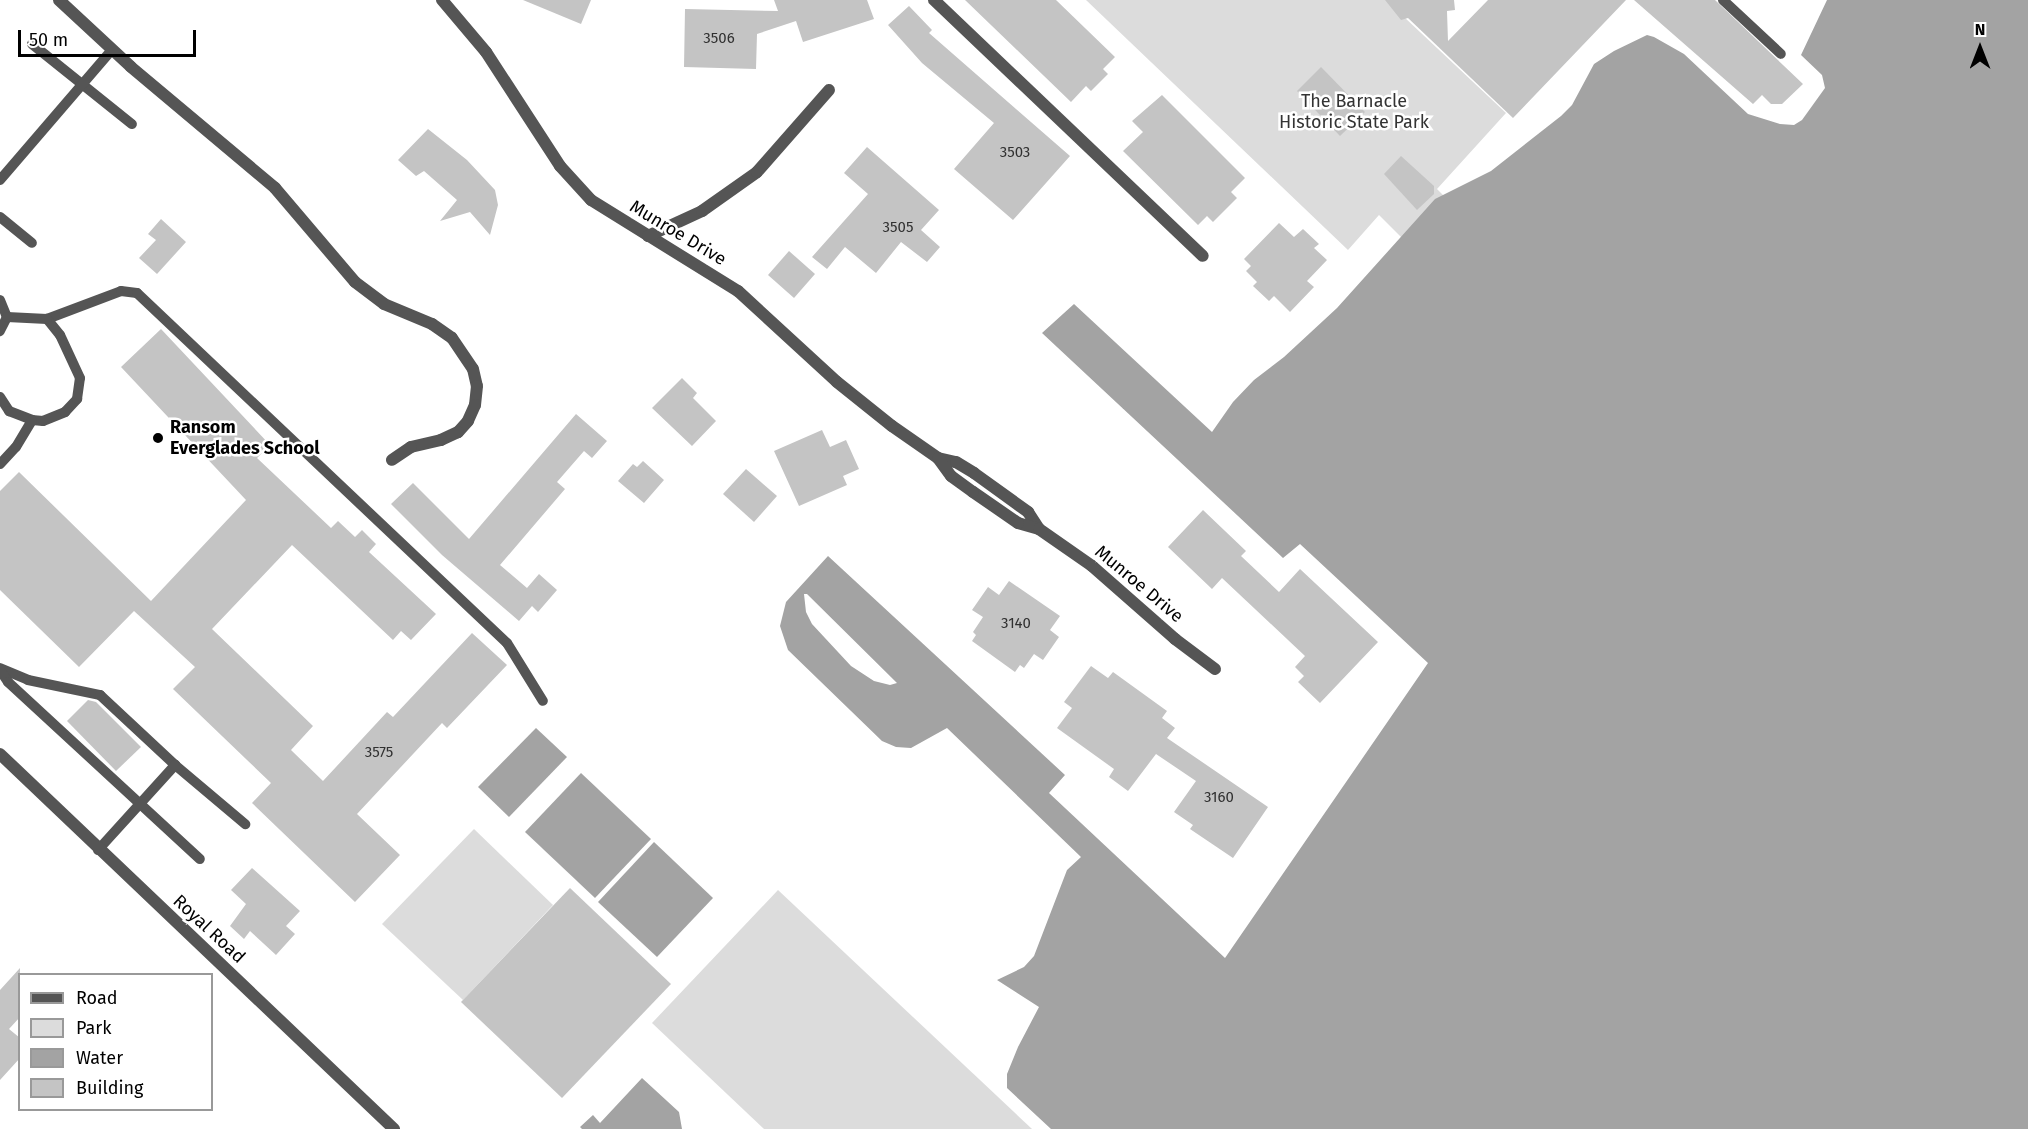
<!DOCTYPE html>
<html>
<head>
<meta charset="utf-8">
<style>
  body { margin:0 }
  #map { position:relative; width:2028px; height:1129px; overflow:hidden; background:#fff; font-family:"Fira Sans",sans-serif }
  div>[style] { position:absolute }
  .green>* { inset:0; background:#dcdcdc }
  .water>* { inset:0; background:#a3a3a3 }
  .building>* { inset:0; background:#c4c4c4 }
  .lane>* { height:10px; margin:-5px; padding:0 5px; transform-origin:5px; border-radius:5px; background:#555 }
  .street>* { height:12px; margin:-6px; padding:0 6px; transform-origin:6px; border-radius:6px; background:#555 }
  .dots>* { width:16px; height:16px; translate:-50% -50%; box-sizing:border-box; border:3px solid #fff; border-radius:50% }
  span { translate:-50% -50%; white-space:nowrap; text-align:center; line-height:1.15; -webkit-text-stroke:5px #fff; paint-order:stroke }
  .number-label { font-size:15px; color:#313131 }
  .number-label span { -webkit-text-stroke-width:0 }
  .park-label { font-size:18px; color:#333 }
  .street-label { font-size:18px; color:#000 }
  .poi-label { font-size:18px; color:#000; font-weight:700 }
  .left { translate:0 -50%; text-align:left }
  .legend { position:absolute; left:18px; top:973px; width:195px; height:138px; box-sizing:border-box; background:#fff; border:2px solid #999; margin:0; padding:8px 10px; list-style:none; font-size:18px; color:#000 }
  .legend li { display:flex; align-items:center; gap:12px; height:30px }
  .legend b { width:30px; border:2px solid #999 }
  .north { position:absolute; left:1950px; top:18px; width:60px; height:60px; -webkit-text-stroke:4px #fff; paint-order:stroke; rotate:0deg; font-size:16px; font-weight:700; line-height:24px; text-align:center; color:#000 }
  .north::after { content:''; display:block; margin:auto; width:21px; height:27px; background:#000; clip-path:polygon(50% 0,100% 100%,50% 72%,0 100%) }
  .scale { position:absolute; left:18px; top:30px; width:178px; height:27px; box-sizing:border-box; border:3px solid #000; border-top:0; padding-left:8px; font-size:18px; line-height:21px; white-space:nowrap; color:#000; -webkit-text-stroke:4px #fff; paint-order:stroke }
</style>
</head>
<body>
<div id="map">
  <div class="green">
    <i style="clip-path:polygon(1086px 0,1386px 0,1506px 113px,1437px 189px,1444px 196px,1404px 240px,1379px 215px,1348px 250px)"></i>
    <i style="clip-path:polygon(474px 829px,553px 905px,463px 1000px,382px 924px)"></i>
    <i style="clip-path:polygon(778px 890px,1032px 1129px,764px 1129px,652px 1023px)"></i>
  </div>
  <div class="water">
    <i style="clip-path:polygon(evenodd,1827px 0,2028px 0,2028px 1129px,1051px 1129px,1007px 1088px,1007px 1074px,1018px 1047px,1039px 1007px,997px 980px,1024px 967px,1034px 956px,1067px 870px,1081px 857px,947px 728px,911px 748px,896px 747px,882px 741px,788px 650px,780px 626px,786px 602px,828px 556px,1065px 775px,1049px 793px,1225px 958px,1428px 663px,1300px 544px,1283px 558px,1042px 333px,1074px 304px,1212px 432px,1233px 402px,1254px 380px,1284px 357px,1337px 308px,1435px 199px,1491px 171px,1561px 116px,1572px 105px,1594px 64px,1614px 51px,1647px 35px,1654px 37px,1684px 54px,1748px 114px,1780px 124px,1794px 125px,1802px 120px,1825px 88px,1822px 75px,1801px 55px,1827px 0,804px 594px,807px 594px,897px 683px,890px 685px,874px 681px,851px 666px,812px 624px,806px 612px,804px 594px)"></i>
    <i style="clip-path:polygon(536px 728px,567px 757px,509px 817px,478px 787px)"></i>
    <i style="clip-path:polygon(581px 773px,651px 839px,595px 898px,525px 832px)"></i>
    <i style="clip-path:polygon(654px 842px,713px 898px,657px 957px,598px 902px)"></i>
    <i style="clip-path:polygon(642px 1078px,679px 1112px,682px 1129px,582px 1129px,580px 1127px,593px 1115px,600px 1123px)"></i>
  </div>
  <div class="building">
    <i style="clip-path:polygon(523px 0,591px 0,581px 24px)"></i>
    <i style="clip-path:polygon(774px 0,867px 0,874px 19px,803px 42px,796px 21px,757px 34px,756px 69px,684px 67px,685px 9px,778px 11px)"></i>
    <i style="clip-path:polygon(965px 0,1056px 0,1115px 57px,1103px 69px,1108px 74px,1091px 91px,1086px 86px,1071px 102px)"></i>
    <i style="clip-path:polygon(1385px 0,1454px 0,1455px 10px,1447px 11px,1448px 41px,1488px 0,1626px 0,1513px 118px,1408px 18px,1401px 20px)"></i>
    <i style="clip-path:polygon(1634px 0,1715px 0,1803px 84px,1782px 104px,1771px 104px,1762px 95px,1753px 104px)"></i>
    <i style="clip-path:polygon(909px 6px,932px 30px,929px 33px,1070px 156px,1013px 220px,954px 169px,994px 123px,922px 63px,888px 25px)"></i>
    <i style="clip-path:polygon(1321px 67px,1365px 112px,1340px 136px,1297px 91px)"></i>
    <i style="clip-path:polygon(1162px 95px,1245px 178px,1231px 192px,1237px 198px,1213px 222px,1207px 216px,1198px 225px,1123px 151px,1143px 132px,1132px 121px)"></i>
    <i style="clip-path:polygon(428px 129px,467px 160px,495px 190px,498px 205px,490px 235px,470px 212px,440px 221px,457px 200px,424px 171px,416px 176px,398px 160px)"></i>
    <i style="clip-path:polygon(867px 147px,939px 210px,921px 230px,940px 247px,927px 262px,901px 242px,876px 273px,845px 247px,827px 269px,812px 257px,868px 194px,844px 173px)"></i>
    <i style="clip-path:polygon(1401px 156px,1434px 186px,1434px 194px,1417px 210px,1384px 174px)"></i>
    <i style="clip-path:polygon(161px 219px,186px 242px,157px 274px,139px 258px,156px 240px,148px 234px)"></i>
    <i style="clip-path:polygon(1279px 223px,1294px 237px,1303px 229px,1319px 244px,1314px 248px,1327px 260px,1307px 281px,1314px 287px,1290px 312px,1274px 296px,1269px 301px,1253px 286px,1257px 282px,1246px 271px,1251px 266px,1244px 259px)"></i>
    <i style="clip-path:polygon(789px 251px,815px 274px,794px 298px,768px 275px)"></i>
    <i style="clip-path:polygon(161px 329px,270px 445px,257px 458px,331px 528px,338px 521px,355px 537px,362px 530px,376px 544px,369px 552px,436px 614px,411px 640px,401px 631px,393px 640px,292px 545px,212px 629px,313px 726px,291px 750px,323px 781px,387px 712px,393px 717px,472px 633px,507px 665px,447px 728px,442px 723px,357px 814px,400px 855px,355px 902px,252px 803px,271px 783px,173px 689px,195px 667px,134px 611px,79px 667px,0 590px,0 491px,19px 472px,151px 601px,246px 500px,121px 367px)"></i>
    <i style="clip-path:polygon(682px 378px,697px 393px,693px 398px,716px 421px,692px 446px,652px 408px)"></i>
    <i style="clip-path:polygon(576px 414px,607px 441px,592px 458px,584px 451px,557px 482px,565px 489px,500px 565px,527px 588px,539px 574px,557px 590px,538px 612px,532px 606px,519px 621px,442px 555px,391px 504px,413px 483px,469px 539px)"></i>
    <i style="clip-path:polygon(822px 430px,830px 447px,846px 440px,859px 469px,843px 476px,847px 485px,799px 506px,774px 451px)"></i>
    <i style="clip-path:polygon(643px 461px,664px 480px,644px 503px,618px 481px,633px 464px,637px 467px)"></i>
    <i style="clip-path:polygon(746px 469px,777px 496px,754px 522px,723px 494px)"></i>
    <i style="clip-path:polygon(1203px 510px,1246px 551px,1241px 556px,1279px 592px,1300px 569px,1378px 642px,1320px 703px,1298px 682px,1304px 676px,1295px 667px,1305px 656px,1222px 578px,1212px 589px,1168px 547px)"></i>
    <i style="clip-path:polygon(1009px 581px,1060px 616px,1050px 630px,1059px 637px,1043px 660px,1034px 654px,1024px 668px,1020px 665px,1015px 672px,972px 641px,976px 635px,973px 632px,983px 617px,972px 610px,988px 587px,999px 595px)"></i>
    <i style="clip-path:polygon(1091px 666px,1108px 678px,1113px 672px,1167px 711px,1162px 718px,1175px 728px,1167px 738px,1268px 807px,1233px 858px,1190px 829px,1193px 825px,1174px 812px,1196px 781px,1156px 754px,1128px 791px,1109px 777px,1114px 769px,1057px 728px,1072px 708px,1064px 702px)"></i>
    <i style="clip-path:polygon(88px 700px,96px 702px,141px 747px,116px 771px,67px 721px)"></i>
    <i style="clip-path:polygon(252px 868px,300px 911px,286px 926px,295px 934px,276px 955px,250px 931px,244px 939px,230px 926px,246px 904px,231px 890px)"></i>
    <i style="clip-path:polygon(570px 888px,671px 984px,562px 1098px,461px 1002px)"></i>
    <i style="clip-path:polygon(20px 968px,20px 1017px,9px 1029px,20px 1038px,20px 1058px,0 1080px,0 990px)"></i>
  </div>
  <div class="lane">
    <i style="left:1723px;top:0;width:79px;rotate:43deg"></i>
    <i style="left:32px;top:44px;width:128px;rotate:38.7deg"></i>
    <i style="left:0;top:180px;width:172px;rotate:-49.3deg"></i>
    <i style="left:0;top:217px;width:41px;rotate:39.1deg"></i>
    <i style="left:0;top:300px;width:18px;rotate:68deg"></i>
    <i style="left:7px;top:317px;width:16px;rotate:117deg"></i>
    <i style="left:47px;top:319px;width:79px;rotate:-20.7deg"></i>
    <i style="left:121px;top:291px;width:16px;rotate:7deg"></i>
    <i style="left:137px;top:293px;width:509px;rotate:43.41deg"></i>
    <i style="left:507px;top:643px;width:68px;rotate:58.2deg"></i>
    <i style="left:0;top:397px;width:17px;rotate:57deg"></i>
    <i style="left:9px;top:411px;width:25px;rotate:21deg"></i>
    <i style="left:32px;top:420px;width:11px;rotate:5deg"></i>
    <i style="left:43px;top:421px;width:24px;rotate:-22deg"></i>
    <i style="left:65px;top:412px;width:18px;rotate:-47deg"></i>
    <i style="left:77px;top:399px;width:21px;rotate:-82deg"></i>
    <i style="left:80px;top:378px;width:47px;rotate:-114.9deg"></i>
    <i style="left:60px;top:335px;width:21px;rotate:-129deg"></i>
    <i style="left:47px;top:319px;width:40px;rotate:-177.1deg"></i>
    <i style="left:0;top:464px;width:23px;rotate:-47deg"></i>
    <i style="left:16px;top:447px;width:31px;rotate:-59deg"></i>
    <i style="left:0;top:668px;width:30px;rotate:23deg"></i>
    <i style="left:28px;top:680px;width:74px;rotate:11.8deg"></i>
    <i style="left:100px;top:695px;width:103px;rotate:43deg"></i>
    <i style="left:175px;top:765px;width:92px;rotate:40.1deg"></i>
    <i style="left:0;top:670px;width:14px;rotate:56deg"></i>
    <i style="left:8px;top:682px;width:261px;rotate:42.7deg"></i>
    <i style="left:98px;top:850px;width:115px;rotate:-47.8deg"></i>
  </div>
  <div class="street">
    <i style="left:59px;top:0;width:98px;rotate:42.9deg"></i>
    <i style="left:131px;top:67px;width:188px;rotate:40deg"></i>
    <i style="left:275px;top:188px;width:123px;rotate:49.6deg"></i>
    <i style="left:355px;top:282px;width:36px;rotate:37deg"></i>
    <i style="left:384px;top:304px;width:52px;rotate:22.6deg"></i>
    <i style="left:432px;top:324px;width:24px;rotate:35deg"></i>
    <i style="left:452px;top:338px;width:37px;rotate:56deg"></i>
    <i style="left:473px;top:369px;width:17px;rotate:77deg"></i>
    <i style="left:477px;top:386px;width:19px;rotate:96deg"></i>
    <i style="left:475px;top:405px;width:17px;rotate:114deg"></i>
    <i style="left:468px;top:421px;width:15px;rotate:132deg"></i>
    <i style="left:458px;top:432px;width:19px;rotate:155deg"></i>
    <i style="left:441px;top:440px;width:31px;rotate:167deg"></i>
    <i style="left:411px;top:447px;width:23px;rotate:146deg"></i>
    <i style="left:442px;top:0;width:68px;rotate:49.8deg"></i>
    <i style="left:486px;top:52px;width:136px;rotate:57deg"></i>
    <i style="left:560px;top:166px;width:46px;rotate:47.6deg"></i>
    <i style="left:591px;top:200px;width:173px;rotate:31.8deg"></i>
    <i style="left:738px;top:291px;width:134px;rotate:42.6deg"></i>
    <i style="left:837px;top:382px;width:70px;rotate:38.7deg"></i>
    <i style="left:892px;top:426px;width:56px;rotate:34.8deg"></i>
    <i style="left:938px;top:458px;width:18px;rotate:13deg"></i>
    <i style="left:956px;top:462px;width:21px;rotate:31deg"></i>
    <i style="left:974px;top:473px;width:67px;rotate:35.8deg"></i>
    <i style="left:1028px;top:512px;width:20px;rotate:57deg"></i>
    <i style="left:1039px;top:529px;width:22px;rotate:-164deg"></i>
    <i style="left:1018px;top:523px;width:55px;rotate:-145.4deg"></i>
    <i style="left:973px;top:492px;width:27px;rotate:-144deg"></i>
    <i style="left:951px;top:476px;width:22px;rotate:-126deg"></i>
    <i style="left:934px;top:0;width:371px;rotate:43.6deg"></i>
    <i style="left:648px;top:236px;width:60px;rotate:-24.8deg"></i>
    <i style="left:702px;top:211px;width:67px;rotate:-35.3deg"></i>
    <i style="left:757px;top:172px;width:109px;rotate:-48.7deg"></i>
    <i style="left:1039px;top:529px;width:65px;rotate:34.9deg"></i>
    <i style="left:1092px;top:566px;width:111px;rotate:41.3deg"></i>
    <i style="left:1175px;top:639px;width:50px;rotate:36.9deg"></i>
    <i style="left:0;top:754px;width:544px;rotate:43.58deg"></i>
  </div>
  <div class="dots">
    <i style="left:158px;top:438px;background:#000"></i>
  </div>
  <div class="number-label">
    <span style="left:719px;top:39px">3506</span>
    <span style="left:1015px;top:153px">3503</span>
    <span style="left:898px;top:228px">3505</span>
    <span style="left:1016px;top:624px">3140</span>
    <span style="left:379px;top:753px">3575</span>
    <span style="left:1219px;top:798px">3160</span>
  </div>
  <div class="park-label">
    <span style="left:1354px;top:112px">The Barnacle<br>Historic State Park</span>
  </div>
  <div class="street-label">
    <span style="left:678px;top:233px;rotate:31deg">Munroe Drive</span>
    <span style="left:1139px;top:584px;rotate:40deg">Munroe Drive</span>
    <span style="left:209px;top:929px;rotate:43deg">Royal Road</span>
  </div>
  <div class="poi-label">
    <span class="left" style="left:170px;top:438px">Ransom<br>Everglades School</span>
  </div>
  <ul class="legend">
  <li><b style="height:8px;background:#555"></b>Road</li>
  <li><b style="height:16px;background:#dcdcdc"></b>Park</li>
  <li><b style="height:16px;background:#a3a3a3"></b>Water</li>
  <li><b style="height:16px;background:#c4c4c4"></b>Building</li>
  </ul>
  <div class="north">N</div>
  <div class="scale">50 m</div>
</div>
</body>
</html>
